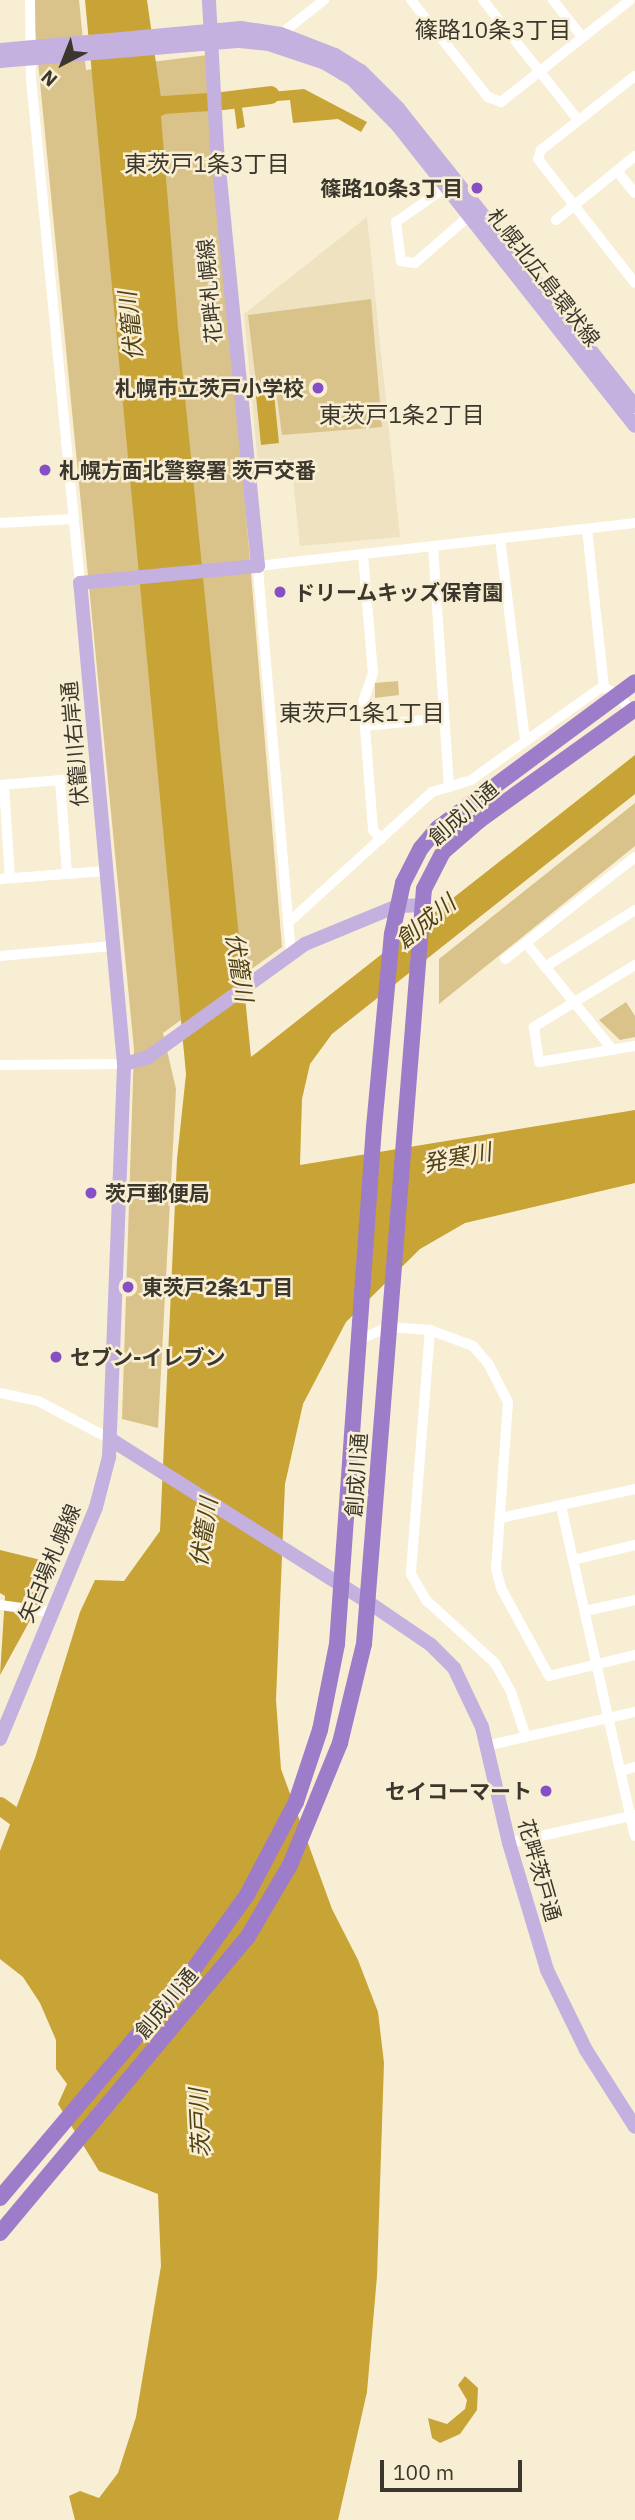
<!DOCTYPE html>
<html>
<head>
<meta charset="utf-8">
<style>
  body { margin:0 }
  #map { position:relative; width:635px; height:2520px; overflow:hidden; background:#f8eed3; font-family:"IBM Plex Sans","Noto Sans JP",sans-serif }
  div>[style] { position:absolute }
  .built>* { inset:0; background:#eee2c0 }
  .green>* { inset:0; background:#d9c38a }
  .water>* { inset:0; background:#c8a336 }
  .river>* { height:18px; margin:-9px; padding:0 9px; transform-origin:9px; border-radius:9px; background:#c8a336 }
  .minor>* { height:10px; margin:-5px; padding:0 5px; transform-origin:5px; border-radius:5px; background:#fff }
  .major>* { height:14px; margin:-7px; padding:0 7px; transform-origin:7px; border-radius:7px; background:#c4b1df }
  .highway>* { height:16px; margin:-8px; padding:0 8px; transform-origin:8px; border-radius:8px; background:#9d7dca }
  .dots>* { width:19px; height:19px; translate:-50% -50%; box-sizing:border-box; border:4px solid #f8eed3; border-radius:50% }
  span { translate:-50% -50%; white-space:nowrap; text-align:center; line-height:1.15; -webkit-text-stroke:5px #f8eed3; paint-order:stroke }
  .poi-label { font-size:21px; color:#3b372c; font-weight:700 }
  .right { translate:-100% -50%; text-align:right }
  .left { translate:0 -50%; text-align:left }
  .street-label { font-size:21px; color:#3b372c }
  .neighbourhood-label { font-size:23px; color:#3b372c }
  .water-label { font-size:23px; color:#504115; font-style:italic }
  .north { position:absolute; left:28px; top:28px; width:70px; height:70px; -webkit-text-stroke:5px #f8eed3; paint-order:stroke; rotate:222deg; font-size:19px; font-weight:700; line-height:28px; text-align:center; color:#3b372c }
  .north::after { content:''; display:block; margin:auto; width:24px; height:32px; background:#3b372c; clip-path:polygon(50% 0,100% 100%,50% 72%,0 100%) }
  .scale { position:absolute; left:380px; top:2460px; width:142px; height:32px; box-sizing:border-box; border:4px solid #3b372c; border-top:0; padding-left:9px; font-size:21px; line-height:24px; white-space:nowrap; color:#3b372c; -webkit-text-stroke:5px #f8eed3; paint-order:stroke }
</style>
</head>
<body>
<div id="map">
  <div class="built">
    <i style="clip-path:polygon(367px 217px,400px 537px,300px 546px,291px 462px,258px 465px,244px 314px)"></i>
  </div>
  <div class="green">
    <i style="clip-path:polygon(32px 0,79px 0,86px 70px,208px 55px,282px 947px,163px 1033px,176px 1089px,158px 1428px,122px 1419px,134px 1049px)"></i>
    <i style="clip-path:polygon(371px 299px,382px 427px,282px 435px,276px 390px,257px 391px,248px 315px)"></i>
    <i style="clip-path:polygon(398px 681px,399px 695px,375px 698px,375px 683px)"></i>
    <i style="clip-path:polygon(635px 803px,635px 846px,439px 1004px,439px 959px)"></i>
    <i style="clip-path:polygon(626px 1002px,635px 1016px,635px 1037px,620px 1040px,599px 1020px)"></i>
  </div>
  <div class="water">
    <i style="clip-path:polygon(85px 0,147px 0,161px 98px,171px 101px,172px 111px,161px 116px,178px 327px,251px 1057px,635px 755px,635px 794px,332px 1034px,310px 1064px,302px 1099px,300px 1165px,635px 1110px,635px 1183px,465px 1223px,420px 1249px,346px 1322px,303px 1404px,285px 1484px,276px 1700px,281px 1769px,332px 1909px,358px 1960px,378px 2012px,384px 2063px,377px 2276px,367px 2392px,338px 2520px,75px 2520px,69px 2496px,80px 2491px,99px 2498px,118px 2473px,136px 2417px,161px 2266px,158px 2194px,99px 2171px,58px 2104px,67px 2084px,56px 2069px,56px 2040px,40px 2003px,23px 1977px,0 1959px,0 1851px,35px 1758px,80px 1612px,95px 1580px,124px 1581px,160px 1531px,177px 1159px,186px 1074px)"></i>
    <i style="clip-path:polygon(304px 89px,367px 122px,361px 132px,338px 119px,293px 123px,290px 100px,251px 103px,249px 94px)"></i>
    <i style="clip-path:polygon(240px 95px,245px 127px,237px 129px,234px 105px,228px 106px,227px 96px)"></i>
    <i style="clip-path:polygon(274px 394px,279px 443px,261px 445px,256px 396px)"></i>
    <i style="clip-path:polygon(0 1550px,45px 1561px,49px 1569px,39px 1604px,0 1675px,5px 1596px,0 1593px)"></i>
    <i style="clip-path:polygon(465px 2376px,478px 2388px,477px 2410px,460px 2434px,440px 2443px,432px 2438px,428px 2418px,447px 2424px,465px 2409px,467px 2400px,458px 2385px)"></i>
  </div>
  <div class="river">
    <i style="left:223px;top:101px;width:48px;rotate:-7.1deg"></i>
    <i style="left:147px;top:106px;width:63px;rotate:-3.6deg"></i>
    <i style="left:0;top:1806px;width:39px;rotate:36deg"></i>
  </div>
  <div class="minor">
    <i style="left:30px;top:0;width:79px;rotate:89.3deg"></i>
    <i style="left:31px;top:79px;width:506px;rotate:84.45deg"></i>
    <i style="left:411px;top:0;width:124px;rotate:51.6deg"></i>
    <i style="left:488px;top:97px;width:14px;rotate:21deg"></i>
    <i style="left:501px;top:102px;width:164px;rotate:-38.3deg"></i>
    <i style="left:483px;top:0;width:153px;rotate:51.6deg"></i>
    <i style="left:553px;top:0;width:47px;rotate:51.9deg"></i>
    <i style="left:281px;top:34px;width:55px;rotate:-38.3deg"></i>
    <i style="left:635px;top:76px;width:120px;rotate:141.8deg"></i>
    <i style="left:541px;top:150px;width:9px;rotate:108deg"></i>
    <i style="left:538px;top:159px;width:157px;rotate:52deg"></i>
    <i style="left:617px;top:171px;width:28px;rotate:51deg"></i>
    <i style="left:446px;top:187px;width:61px;rotate:145deg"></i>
    <i style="left:396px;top:222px;width:39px;rotate:83deg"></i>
    <i style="left:401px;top:261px;width:14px;rotate:8deg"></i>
    <i style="left:415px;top:263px;width:72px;rotate:-41deg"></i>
    <i style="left:556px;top:220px;width:102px;rotate:-39deg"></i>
    <i style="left:0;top:523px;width:74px;rotate:-3.1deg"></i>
    <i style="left:587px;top:529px;width:159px;rotate:83.9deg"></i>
    <i style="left:500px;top:539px;width:204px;rotate:82.9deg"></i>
    <i style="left:433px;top:546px;width:242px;rotate:86.2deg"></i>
    <i style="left:363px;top:554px;width:119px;rotate:85.2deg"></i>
    <i style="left:373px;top:673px;width:31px;rotate:109deg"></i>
    <i style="left:363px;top:702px;width:128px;rotate:85.5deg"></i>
    <i style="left:373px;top:830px;width:12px;rotate:48deg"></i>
    <i style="left:365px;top:726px;width:79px;rotate:-5.8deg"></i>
    <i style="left:60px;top:780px;width:93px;rotate:85.7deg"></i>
    <i style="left:0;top:785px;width:98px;rotate:-4.7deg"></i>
    <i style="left:4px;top:785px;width:93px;rotate:86.3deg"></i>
    <i style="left:0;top:879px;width:106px;rotate:-4.3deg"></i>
    <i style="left:288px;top:923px;width:195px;rotate:-42.3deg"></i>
    <i style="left:432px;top:792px;width:41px;rotate:-17.1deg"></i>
    <i style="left:471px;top:780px;width:161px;rotate:-35.4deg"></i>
    <i style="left:602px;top:687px;width:17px;rotate:24deg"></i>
    <i style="left:618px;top:694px;width:22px;rotate:54deg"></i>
    <i style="left:526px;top:943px;width:138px;rotate:50.9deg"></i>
    <i style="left:291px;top:954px;width:389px;rotate:-94.9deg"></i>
    <i style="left:258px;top:566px;width:379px;rotate:-6.5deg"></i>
    <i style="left:0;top:956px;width:113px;rotate:-5.1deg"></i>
    <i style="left:505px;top:959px;width:165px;rotate:-38.1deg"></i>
    <i style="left:635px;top:965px;width:119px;rotate:148.5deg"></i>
    <i style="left:534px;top:1027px;width:35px;rotate:82deg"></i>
    <i style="left:539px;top:1062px;width:97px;rotate:-9.5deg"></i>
    <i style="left:545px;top:967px;width:107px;rotate:-32.3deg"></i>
    <i style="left:0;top:1065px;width:124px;rotate:-0.5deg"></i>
    <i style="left:430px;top:1330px;width:245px;rotate:94.5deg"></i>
    <i style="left:411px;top:1574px;width:30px;rotate:60deg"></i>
    <i style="left:426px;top:1600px;width:93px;rotate:42.4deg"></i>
    <i style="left:495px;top:1663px;width:33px;rotate:61deg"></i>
    <i style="left:511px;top:1692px;width:47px;rotate:71.6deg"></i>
    <i style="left:358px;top:1340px;width:33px;rotate:-23deg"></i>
    <i style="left:388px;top:1327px;width:42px;rotate:4.1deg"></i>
    <i style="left:430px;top:1330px;width:46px;rotate:20.4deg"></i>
    <i style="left:473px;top:1346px;width:23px;rotate:49deg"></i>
    <i style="left:488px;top:1363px;width:44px;rotate:62.9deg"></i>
    <i style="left:508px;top:1402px;width:167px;rotate:94.1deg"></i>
    <i style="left:496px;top:1569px;width:20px;rotate:75deg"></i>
    <i style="left:501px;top:1588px;width:100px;rotate:61.4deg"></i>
    <i style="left:549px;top:1676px;width:89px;rotate:-13.7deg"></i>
    <i style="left:0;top:1393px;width:39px;rotate:12deg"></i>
    <i style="left:38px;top:1401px;width:81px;rotate:27.8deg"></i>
    <i style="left:561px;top:1506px;width:338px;rotate:77.4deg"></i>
    <i style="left:501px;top:1518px;width:137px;rotate:-12.2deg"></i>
    <i style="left:573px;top:1560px;width:64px;rotate:-13.6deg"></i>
    <i style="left:0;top:1605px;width:51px;rotate:7.8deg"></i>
    <i style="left:585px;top:1611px;width:51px;rotate:-12.4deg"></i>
    <i style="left:486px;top:1746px;width:153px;rotate:-12.9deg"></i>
    <i style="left:621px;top:1771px;width:15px;rotate:-16deg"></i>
    <i style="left:509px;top:1843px;width:129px;rotate:-12.5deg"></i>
  </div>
  <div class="major">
    <i style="left:0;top:50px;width:242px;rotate:-5.2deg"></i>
    <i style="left:241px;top:28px;width:40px;rotate:8.5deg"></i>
    <i style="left:281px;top:34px;width:58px;rotate:21.3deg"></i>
    <i style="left:335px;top:55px;width:31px;rotate:32deg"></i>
    <i style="left:361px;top:71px;width:52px;rotate:45deg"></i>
    <i style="left:398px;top:108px;width:381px;rotate:51.5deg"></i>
    <i style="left:0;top:61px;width:241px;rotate:-4.8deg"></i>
    <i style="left:240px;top:41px;width:29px;rotate:6deg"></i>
    <i style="left:269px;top:44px;width:59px;rotate:18.7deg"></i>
    <i style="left:325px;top:63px;width:33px;rotate:31deg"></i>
    <i style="left:353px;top:80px;width:64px;rotate:45.6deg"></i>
    <i style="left:398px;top:126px;width:382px;rotate:51.7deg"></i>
    <i style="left:124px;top:1064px;width:24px;rotate:-15deg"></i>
    <i style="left:147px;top:1058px;width:195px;rotate:-35.8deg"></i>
    <i style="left:305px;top:944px;width:100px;rotate:-22.4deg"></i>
    <i style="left:397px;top:906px;width:24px;rotate:-2deg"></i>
    <i style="left:110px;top:1439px;width:305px;rotate:32.3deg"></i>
    <i style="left:368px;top:1602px;width:76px;rotate:34.3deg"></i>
    <i style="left:431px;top:1645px;width:33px;rotate:45deg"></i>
    <i style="left:454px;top:1668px;width:65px;rotate:64.6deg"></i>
    <i style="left:482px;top:1727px;width:119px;rotate:76.9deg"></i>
    <i style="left:509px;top:1843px;width:133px;rotate:73.3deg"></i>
    <i style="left:547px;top:1970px;width:89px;rotate:64deg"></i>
    <i style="left:586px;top:2050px;width:91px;rotate:57.5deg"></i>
    <i style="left:0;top:1739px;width:251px;rotate:-67.5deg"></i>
    <i style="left:96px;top:1507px;width:52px;rotate:-75.4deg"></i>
    <i style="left:109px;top:1457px;width:393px;rotate:-87.8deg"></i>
    <i style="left:124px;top:1064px;width:483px;rotate:-95.2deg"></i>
    <i style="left:80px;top:583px;width:179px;rotate:-5.5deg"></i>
    <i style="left:258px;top:566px;width:419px;rotate:-95.6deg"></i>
    <i style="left:217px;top:149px;width:149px;rotate:-93.1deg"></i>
  </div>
  <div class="highway">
    <i style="left:0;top:2198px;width:304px;rotate:-49.8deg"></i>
    <i style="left:196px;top:1966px;width:87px;rotate:-54.3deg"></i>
    <i style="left:247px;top:1895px;width:105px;rotate:-62.2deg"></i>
    <i style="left:296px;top:1802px;width:76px;rotate:-71.6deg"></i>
    <i style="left:320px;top:1730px;width:88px;rotate:-78.8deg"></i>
    <i style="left:337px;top:1644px;width:518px;rotate:-85.91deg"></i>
    <i style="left:374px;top:1127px;width:194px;rotate:-84.7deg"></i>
    <i style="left:392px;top:934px;width:52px;rotate:-77.8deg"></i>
    <i style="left:403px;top:883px;width:39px;rotate:-63deg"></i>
    <i style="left:421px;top:848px;width:26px;rotate:-50deg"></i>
    <i style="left:438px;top:828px;width:245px;rotate:-36.5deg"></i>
    <i style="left:0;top:2233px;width:385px;rotate:-50.1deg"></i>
    <i style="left:247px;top:1938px;width:85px;rotate:-59.5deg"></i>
    <i style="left:290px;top:1865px;width:132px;rotate:-67.7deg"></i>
    <i style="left:340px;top:1743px;width:102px;rotate:-76.4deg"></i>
    <i style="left:364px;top:1644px;width:757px;rotate:-85.46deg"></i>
    <i style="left:424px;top:889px;width:42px;rotate:-62.8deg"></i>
    <i style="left:443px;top:852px;width:49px;rotate:-40.9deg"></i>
    <i style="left:480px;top:820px;width:191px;rotate:-35.6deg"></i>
  </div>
  <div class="dots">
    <i style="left:477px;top:188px;background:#874fc6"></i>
    <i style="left:318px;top:388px;background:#874fc6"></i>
    <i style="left:45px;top:470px;background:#874fc6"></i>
    <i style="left:280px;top:592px;background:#874fc6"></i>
    <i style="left:91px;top:1193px;background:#874fc6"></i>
    <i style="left:128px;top:1287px;background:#874fc6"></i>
    <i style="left:56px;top:1357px;background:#874fc6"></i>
    <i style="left:546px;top:1791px;background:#874fc6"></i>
  </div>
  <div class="poi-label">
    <span class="right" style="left:463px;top:188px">篠路10条3丁目</span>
    <span class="right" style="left:304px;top:388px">札幌市立茨戸小学校</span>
    <span class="left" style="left:59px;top:470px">札幌方面北警察署 茨戸交番</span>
    <span class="left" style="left:294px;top:592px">ドリームキッズ保育園</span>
    <span class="left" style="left:105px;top:1193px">茨戸郵便局</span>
    <span class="left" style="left:142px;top:1287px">東茨戸2条1丁目</span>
    <span class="left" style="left:70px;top:1357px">セブン-イレブン</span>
    <span class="right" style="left:532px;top:1791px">セイコーマート</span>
  </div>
  <div class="street-label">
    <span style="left:544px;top:277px;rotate:52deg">札幌北広島環状線</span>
    <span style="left:209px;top:291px;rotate:-95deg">花畔札幌線</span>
    <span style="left:74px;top:744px;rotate:-95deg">伏籠川右岸通</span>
    <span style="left:463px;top:813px;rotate:-41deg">創成川通</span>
    <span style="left:356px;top:1475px;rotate:-86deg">創成川通</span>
    <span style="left:49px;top:1563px;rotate:-67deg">矢臼場札幌線</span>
    <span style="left:540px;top:1870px;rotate:74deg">花畔茨戸通</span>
    <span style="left:166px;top:2003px;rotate:-50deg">創成川通</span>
  </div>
  <div class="neighbourhood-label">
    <span style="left:493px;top:29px">篠路10条3丁目</span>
    <span style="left:207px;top:163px">東茨戸1条3丁目</span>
    <span style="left:402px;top:414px">東茨戸1条2丁目</span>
    <span style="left:362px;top:712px">東茨戸1条1丁目</span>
  </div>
  <div class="water-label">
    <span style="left:130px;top:326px;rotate:-96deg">伏籠川</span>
    <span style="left:425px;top:921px;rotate:-39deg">創成川</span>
    <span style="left:240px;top:967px;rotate:81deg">伏籠川</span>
    <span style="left:457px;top:1157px;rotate:-11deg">発寒川</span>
    <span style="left:203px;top:1532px;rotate:-81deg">伏籠川</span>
    <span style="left:199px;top:2123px;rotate:-93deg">茨戸川</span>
  </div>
  <div class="north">N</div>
  <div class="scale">100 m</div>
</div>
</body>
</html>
